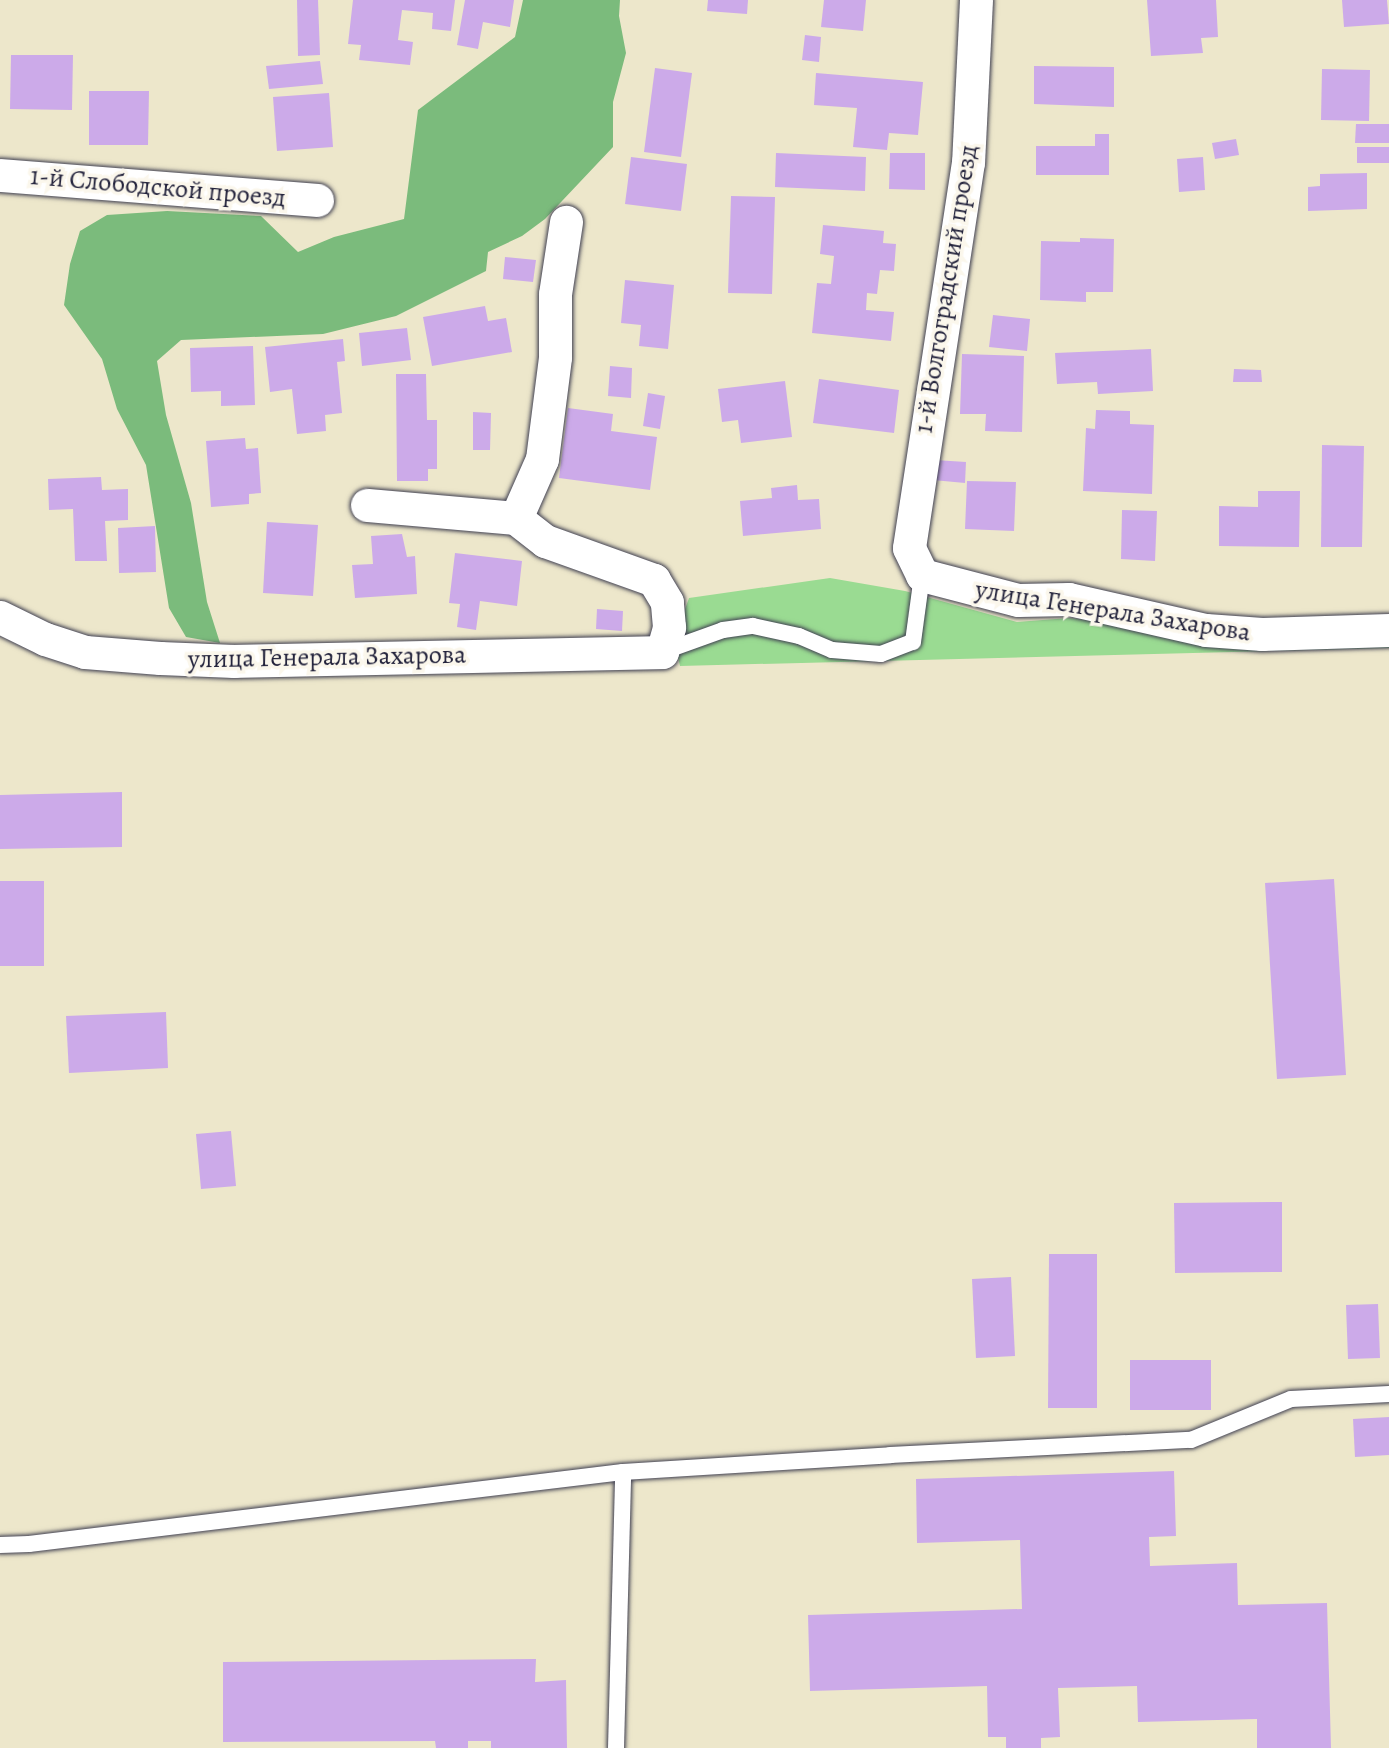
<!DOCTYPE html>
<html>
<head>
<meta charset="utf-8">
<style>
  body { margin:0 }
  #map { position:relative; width:1389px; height:1748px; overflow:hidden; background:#ede7cb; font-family:Alegreya,serif }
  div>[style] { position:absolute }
  .green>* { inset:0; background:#9adb92 }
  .forest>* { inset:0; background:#7bbb7c }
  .building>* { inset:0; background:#ccaae9 }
  .roads { filter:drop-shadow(0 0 2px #404051) drop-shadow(0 0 2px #404051) }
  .lane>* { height:16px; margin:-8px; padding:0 8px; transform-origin:8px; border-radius:8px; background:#fff }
  .street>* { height:33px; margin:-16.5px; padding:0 16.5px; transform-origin:16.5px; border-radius:16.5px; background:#fff }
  span { translate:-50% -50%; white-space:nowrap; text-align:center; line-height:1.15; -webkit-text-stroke:7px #fbf7ec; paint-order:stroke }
  .street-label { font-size:26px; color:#22223b }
</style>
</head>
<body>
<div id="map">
  <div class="green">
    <i style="clip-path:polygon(830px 578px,905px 591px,1017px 622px,1069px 618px,1110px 622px,1156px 636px,1199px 643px,1389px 640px,1389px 648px,680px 666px,674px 640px,689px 598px)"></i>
  </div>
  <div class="forest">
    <i style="clip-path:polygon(523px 0,620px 0,619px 16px,626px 53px,613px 102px,613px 147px,545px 219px,522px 236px,488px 252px,486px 271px,396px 316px,323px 334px,181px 340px,157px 361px,166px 415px,191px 503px,207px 602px,220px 643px,186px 637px,169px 608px,146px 465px,117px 409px,102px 359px,64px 305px,70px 264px,80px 231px,107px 215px,167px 211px,261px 216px,298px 252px,334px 237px,404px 219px,418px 110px,515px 37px)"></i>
  </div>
  <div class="building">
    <i style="clip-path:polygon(297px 0,318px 0,320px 55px,298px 56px)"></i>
    <i style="clip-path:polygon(353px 0,455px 0,451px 31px,432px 29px,433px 13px,402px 10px,398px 40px,413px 42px,410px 65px,359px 60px,361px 45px,348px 44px)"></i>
    <i style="clip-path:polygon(465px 0,514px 0,510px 27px,483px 22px,478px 49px,457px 45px)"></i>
    <i style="clip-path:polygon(708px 0,748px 0,747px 14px,707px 11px)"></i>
    <i style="clip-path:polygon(824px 0,866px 0,863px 31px,821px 27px)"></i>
    <i style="clip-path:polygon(1147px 0,1216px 0,1218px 37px,1201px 38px,1203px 53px,1151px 56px)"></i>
    <i style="clip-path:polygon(1342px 0,1387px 0,1389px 24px,1344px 27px)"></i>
    <i style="clip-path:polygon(805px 35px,821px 37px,819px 62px,802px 60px)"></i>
    <i style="clip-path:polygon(11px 55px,73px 55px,72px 110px,10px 109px)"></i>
    <i style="clip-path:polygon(320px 61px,323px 84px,269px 89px,266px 66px)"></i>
    <i style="clip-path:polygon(1034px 66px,1114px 67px,1114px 107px,1034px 104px)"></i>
    <i style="clip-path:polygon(655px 68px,692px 73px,681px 157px,644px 152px)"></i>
    <i style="clip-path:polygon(1322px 69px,1370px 70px,1369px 121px,1321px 120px)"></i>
    <i style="clip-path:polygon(816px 73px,923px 82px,918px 135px,889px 133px,887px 150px,853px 147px,857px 108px,814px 105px)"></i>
    <i style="clip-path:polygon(89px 91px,149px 91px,148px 145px,89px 145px)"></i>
    <i style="clip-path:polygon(329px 93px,333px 147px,277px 151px,273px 97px)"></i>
    <i style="clip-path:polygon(1356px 124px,1389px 124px,1389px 143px,1355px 143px)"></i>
    <i style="clip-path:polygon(1095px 134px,1109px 134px,1109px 175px,1036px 175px,1036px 146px,1095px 146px)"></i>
    <i style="clip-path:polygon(1236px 139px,1239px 155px,1215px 159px,1212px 143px)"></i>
    <i style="clip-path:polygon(1357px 147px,1389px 147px,1389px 163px,1357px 163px)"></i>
    <i style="clip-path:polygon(776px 153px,866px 157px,865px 191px,775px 187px)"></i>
    <i style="clip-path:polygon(890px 153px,925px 153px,925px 190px,889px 189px)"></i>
    <i style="clip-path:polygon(631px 157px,687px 164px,681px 211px,625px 204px)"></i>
    <i style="clip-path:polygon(1203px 157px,1205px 190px,1179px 192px,1177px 159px)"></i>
    <i style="clip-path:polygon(1367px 173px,1367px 209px,1308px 211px,1308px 187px,1320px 186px,1320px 174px)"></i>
    <i style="clip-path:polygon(731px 196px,775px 197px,772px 294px,728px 293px)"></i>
    <i style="clip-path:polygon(823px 225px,884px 231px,883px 243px,896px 244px,894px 271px,880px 270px,877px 294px,867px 293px,866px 310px,894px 312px,891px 341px,812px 333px,817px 283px,831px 284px,834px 256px,820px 254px)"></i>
    <i style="clip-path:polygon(1080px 238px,1114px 239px,1113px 292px,1086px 292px,1086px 302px,1040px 300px,1041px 241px,1080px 242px)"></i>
    <i style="clip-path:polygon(505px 257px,536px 260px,533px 282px,503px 279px)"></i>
    <i style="clip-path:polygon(625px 280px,674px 285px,668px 349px,639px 346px,641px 325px,621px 323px)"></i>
    <i style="clip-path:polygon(485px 306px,488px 321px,506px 318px,512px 352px,432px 366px,423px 317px)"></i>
    <i style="clip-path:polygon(993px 315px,1030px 319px,1027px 351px,989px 347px)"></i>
    <i style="clip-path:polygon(407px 328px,411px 360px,362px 366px,359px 333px)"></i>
    <i style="clip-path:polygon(343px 339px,345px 361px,337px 362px,342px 413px,325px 415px,326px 431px,297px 434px,292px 389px,270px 392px,265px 347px)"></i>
    <i style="clip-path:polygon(253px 346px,255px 405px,221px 406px,221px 391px,191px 392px,190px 348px)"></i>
    <i style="clip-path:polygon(1151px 349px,1153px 391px,1098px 394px,1097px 382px,1057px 384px,1055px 353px)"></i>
    <i style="clip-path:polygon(962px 354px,1024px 356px,1022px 432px,985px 431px,986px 414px,960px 414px)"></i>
    <i style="clip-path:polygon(610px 366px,632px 368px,631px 398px,608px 396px)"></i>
    <i style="clip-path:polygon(1234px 369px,1261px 370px,1262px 382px,1233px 382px)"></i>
    <i style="clip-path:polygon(396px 374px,426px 374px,427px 420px,437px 420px,437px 469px,428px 469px,428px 481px,397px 481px)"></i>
    <i style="clip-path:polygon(819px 379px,899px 390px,894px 433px,813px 423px)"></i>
    <i style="clip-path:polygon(785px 381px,792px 437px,741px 443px,738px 420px,722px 422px,718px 389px)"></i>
    <i style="clip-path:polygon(648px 393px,665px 396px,660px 429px,643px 426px)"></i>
    <i style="clip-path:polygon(568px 408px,613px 414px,611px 431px,657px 437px,650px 490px,559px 478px)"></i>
    <i style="clip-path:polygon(1096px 410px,1130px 411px,1130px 424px,1154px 425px,1152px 494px,1083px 491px,1086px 428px,1095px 429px)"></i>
    <i style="clip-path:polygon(473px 412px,491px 413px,490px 450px,473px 450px)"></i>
    <i style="clip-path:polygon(245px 438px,246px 449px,258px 448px,261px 493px,249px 494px,249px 504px,211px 507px,206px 441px)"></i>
    <i style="clip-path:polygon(1322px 445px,1364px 446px,1362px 547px,1321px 547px)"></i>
    <i style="clip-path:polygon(935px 460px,966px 462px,965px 483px,933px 480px)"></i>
    <i style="clip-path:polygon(101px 477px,102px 490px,128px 489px,128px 520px,105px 521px,107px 561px,75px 561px,73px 509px,49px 510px,48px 479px)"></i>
    <i style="clip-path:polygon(967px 481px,1016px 482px,1014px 531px,965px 529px)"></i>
    <i style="clip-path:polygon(797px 485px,798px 500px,819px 499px,821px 529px,743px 536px,740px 501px,772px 498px,771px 488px)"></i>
    <i style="clip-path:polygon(1258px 491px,1300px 491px,1299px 547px,1219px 546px,1219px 506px,1258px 507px)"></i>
    <i style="clip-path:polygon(1122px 510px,1157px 511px,1155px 561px,1121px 559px)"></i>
    <i style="clip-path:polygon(267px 522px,318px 525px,313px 596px,263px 593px)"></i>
    <i style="clip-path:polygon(155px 526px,156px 572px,119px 573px,118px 528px)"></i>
    <i style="clip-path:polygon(402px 534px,407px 557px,415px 556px,417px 594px,355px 598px,352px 565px,373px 564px,371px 536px)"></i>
    <i style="clip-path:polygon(455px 553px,522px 561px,517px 606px,480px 601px,476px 630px,457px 627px,460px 604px,449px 603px)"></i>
    <i style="clip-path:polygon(597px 609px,623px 611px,622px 631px,596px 629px)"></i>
    <i style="clip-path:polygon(122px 792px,122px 847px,0 849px,0 795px)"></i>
    <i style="clip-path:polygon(1334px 879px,1346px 1075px,1277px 1079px,1265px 883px)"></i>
    <i style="clip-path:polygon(0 881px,44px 881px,44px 966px,0 966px)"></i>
    <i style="clip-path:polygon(166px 1012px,168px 1068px,69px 1073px,66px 1016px)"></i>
    <i style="clip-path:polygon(231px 1131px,236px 1186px,201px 1189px,196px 1134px)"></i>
    <i style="clip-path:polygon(1282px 1202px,1282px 1272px,1175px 1273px,1174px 1203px)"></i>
    <i style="clip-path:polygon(1049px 1254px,1097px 1254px,1097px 1408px,1048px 1408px)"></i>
    <i style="clip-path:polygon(1011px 1277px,1015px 1356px,976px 1358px,972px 1279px)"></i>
    <i style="clip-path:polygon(1378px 1304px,1380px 1358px,1348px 1359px,1346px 1305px)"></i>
    <i style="clip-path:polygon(1130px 1360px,1211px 1360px,1211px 1410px,1130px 1410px)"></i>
    <i style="clip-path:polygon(1389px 1417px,1389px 1455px,1355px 1457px,1353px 1419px)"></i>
    <i style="clip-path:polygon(1174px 1471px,1176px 1536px,1149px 1537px,1150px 1566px,1237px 1563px,1238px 1605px,1327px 1603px,1331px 1748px,1257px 1748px,1257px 1719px,1138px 1722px,1137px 1686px,1058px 1688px,1060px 1737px,1041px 1738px,1041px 1748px,1006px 1748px,1006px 1737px,988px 1737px,987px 1686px,810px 1691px,808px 1615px,1022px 1609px,1020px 1540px,917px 1543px,916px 1479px)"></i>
    <i style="clip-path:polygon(536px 1659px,535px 1682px,566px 1680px,567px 1748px,491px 1748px,491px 1741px,468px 1741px,468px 1748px,436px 1748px,435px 1741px,223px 1742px,223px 1662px)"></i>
  </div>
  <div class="roads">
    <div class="lane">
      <i style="left:662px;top:652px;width:65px;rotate:-19.8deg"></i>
      <i style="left:723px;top:630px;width:30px;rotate:-8deg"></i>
      <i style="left:753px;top:626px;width:47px;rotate:12.3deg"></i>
      <i style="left:799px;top:636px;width:36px;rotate:23deg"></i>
      <i style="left:832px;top:650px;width:49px;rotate:4.7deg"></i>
      <i style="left:881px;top:654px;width:34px;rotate:-21deg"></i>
      <i style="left:913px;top:642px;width:68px;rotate:-82.3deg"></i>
      <i style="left:0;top:1545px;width:29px;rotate:-2deg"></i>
      <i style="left:29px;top:1544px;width:598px;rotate:-6.91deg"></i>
      <i style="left:623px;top:1472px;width:268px;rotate:-3.6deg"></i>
      <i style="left:890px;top:1455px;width:301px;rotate:-2.9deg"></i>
      <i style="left:1191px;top:1440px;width:108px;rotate:-22.3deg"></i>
      <i style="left:1291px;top:1399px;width:98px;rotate:-2.9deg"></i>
      <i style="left:616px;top:1748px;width:276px;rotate:-88.5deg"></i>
    </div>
    <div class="street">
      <i style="left:976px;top:0;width:162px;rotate:92.8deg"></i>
      <i style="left:968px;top:162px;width:390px;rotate:98.7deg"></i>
      <i style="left:909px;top:548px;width:30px;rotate:64deg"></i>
      <i style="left:922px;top:575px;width:99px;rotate:14.6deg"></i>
      <i style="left:1018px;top:600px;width:51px;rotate:-1.1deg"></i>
      <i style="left:1069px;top:599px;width:140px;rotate:12.8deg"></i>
      <i style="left:1206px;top:630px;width:56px;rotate:4.1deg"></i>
      <i style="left:1262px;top:634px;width:127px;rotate:-1.8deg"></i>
      <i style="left:0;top:175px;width:318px;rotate:4.5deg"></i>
      <i style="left:367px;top:505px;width:150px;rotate:5deg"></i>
      <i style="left:0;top:617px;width:50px;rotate:26.1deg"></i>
      <i style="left:45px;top:639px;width:42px;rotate:18deg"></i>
      <i style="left:85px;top:652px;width:75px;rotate:4.6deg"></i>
      <i style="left:160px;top:658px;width:74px;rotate:2.3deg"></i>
      <i style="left:234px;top:661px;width:428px;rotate:-1.2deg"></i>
      <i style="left:662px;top:652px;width:26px;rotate:-74deg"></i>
      <i style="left:669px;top:627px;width:25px;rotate:-95deg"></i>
      <i style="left:667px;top:602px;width:26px;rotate:-121deg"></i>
      <i style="left:654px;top:580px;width:116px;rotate:-160.3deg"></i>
      <i style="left:545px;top:541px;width:37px;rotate:-142deg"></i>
      <i style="left:516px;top:518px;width:64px;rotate:-66.2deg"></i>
      <i style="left:542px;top:459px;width:103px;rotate:-82.7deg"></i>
      <i style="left:555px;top:357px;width:63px;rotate:-90deg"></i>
      <i style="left:555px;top:294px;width:73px;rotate:-81.3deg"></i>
    </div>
  </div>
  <div class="street-label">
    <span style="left:158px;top:187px;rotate:5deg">1-й Слободской проезд</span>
    <span style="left:946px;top:289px;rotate:-81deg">1-й Волгоградский проезд</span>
    <span style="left:1113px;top:611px;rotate:9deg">улица Генерала Захарова</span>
    <span style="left:327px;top:657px;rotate:-1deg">улица Генерала Захарова</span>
  </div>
</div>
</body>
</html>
